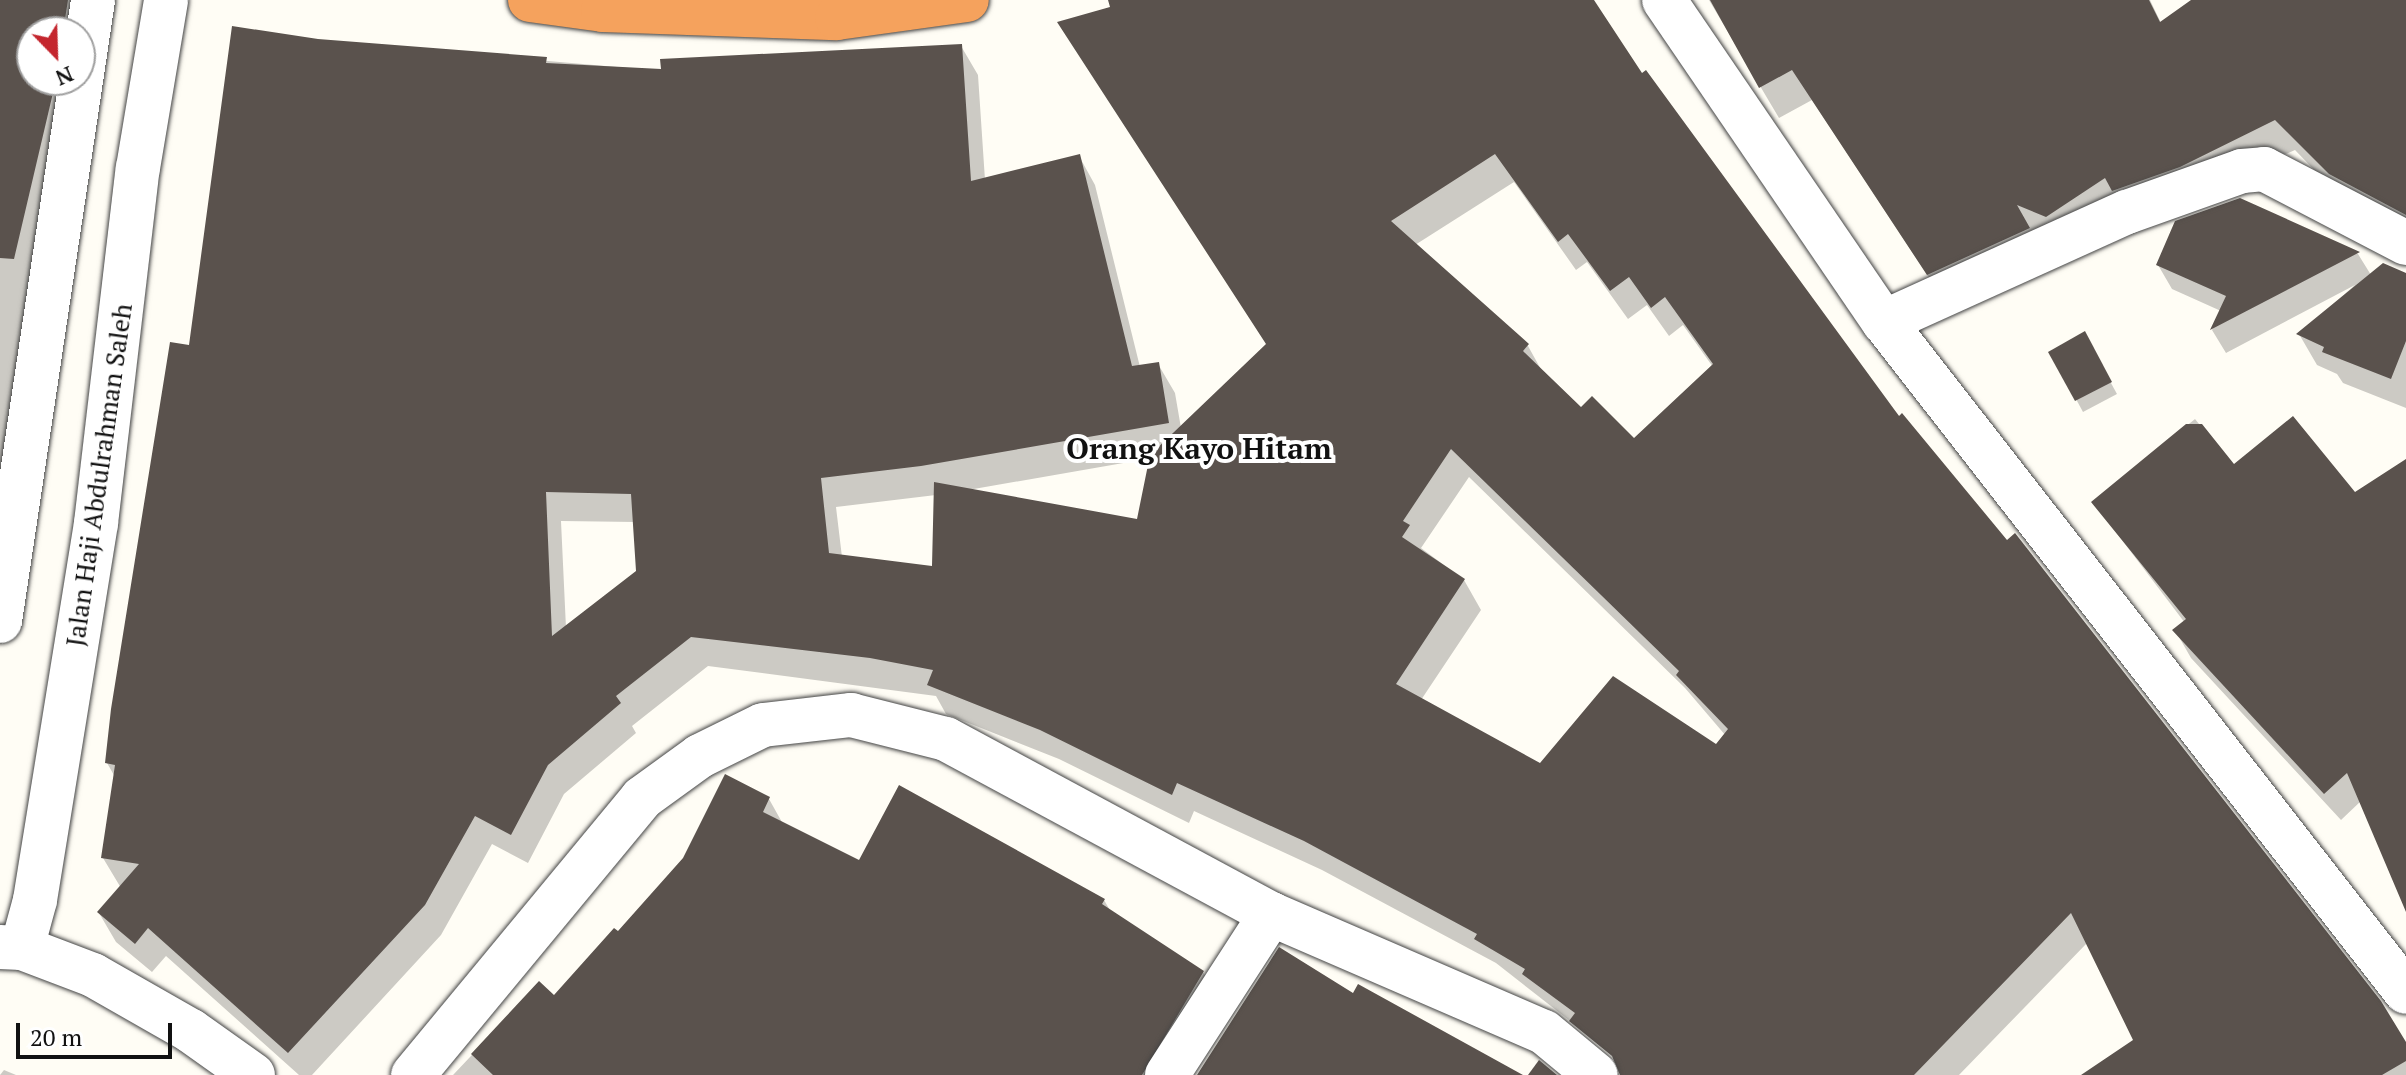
<!DOCTYPE html>
<html>
<head>
<meta charset="utf-8">
<style>
  body { margin:0 }
  #map { position:relative; width:2406px; height:1075px; overflow:hidden; background:#fffdf5; font-family:"PT Serif",serif }
  div>[style] { position:absolute }
  .shadow>* { inset:0; background:#0003 }
  .building>* { inset:0; background:#5a524d }
  .roads { filter:drop-shadow(0 0 2px #444) drop-shadow(0 0 2px #444) }
  .minor>* { height:44px; margin:-22px; padding:0 22px; transform-origin:22px; border-radius:22px; background:#fff }
  .highway>* { height:44px; margin:-22px; padding:0 22px; transform-origin:22px; border-radius:22px; background:#f5a25d }
  span { translate:-50% -50%; white-space:nowrap; text-align:center; line-height:1.15; -webkit-text-stroke:8px #fff; paint-order:stroke }
  .street-label { font-size:26px; color:#111 }
  .quarter-label { font-size:30px; color:#111; font-weight:700 }
  .north { position:absolute; left:16px; top:16px; width:80px; height:80px; box-sizing:border-box; background:#fff; border:2px solid #a0a0a0; border-radius:50%; rotate:157deg; font-size:22px; font-weight:700; line-height:32px; text-align:center; color:#111 }
  .north::after { content:''; display:block; margin:auto; width:28px; height:36px; background:#c4262e; clip-path:polygon(50% 0,100% 100%,50% 72%,0 100%) }
  .scale { position:absolute; left:16px; top:1023px; width:156px; height:36px; box-sizing:border-box; border:4px solid #111; border-top:0; padding-left:10px; font-size:24px; line-height:28px; white-space:nowrap; color:#111; -webkit-text-stroke:6px #fff; paint-order:stroke }
</style>
</head>
<body>
<div id="map">
  <div class="shadow">
    <i style="clip-path:polygon(0 0,114px 0,80px 32px,32px 32px,32px 80px,80px 80px,0 566px)"></i>
    <i style="clip-path:polygon(evenodd,1132px 0,1587px 0,1867px 378px,2006px 542px,2406px 1050px,2406px 1075px,2085px 1075px,2136px 1041px,2088px 942px,1959px 1075px,1639px 1075px,1496px 963px,1322px 870px,1194px 811px,1189px 823px,1059px 759px,946px 714px,936px 696px,708px 666px,632px 726px,636px 733px,564px 794px,528px 863px,492px 844px,441px 935px,312px 1075px,299px 1075px,166px 956px,152px 972px,116px 942px,99px 913px,121px 888px,103px 858px,115px 777px,107px 763px,191px 347px,318px 41px,663px 71px,961px 46px,978px 75px,985px 180px,1079px 156px,1095px 185px,1140px 367px,1158px 364px,1175px 393px,1181px 428px,1268px 346px,1060px 24px,1132px 0,1514px 182px,1576px 270px,1587px 262px,1628px 319px,1647px 305px,1669px 336px,1683px 325px,1713px 367px,1634px 441px,1581px 410px,1543px 373px,1528px 346px,1415px 245px,1514px 182px,1132px 0,1152px 458px,1139px 522px,968px 490px,1152px 458px,1132px 0,1469px 477px,1685px 688px,1726px 736px,1717px 747px,1540px 766px,1421px 700px,1481px 610px,1464px 580px,1421px 548px,1469px 477px,1132px 0,936px 495px,934px 568px,842px 557px,836px 507px,936px 495px,1132px 0,561px 521px,635px 522px,638px 572px,566px 628px,561px 521px)"></i>
    <i style="clip-path:polygon(1709px 0,2150px 0,2161px 23px,2195px 0,2406px 0,2406px 238px,2349px 206px,2295px 150px,1947px 305px,1812px 100px,1779px 118px)"></i>
    <i style="clip-path:polygon(2239px 201px,2358px 254px,2371px 275px,2406px 275px,2406px 408px,2343px 383px,2337px 374px,2317px 365px,2299px 334px,2355px 285px,2226px 353px,2212px 330px,2221px 311px,2172px 289px,2158px 265px)"></i>
    <i style="clip-path:polygon(2084px 334px,2117px 394px,2083px 412px,2051px 353px)"></i>
    <i style="clip-path:polygon(2195px 419px,2234px 467px,2355px 494px,2406px 485px,2406px 907px,2361px 801px,2341px 820px,2191px 658px,2175px 630px,2185px 623px,2093px 502px)"></i>
    <i style="clip-path:polygon(769px 799px,783px 824px,860px 862px,1104px 900px,1111px 912px,1203px 972px,1220px 1001px,1172px 1075px,453px 1075px,539px 984px,554px 998px)"></i>
    <i style="clip-path:polygon(4px 1070px,16px 1075px,0 1075px)"></i>
  </div>
  <div class="building">
    <i style="clip-path:polygon(0 0,68px 0,63px 32px,32px 32px,32px 80px,56px 80px,14px 259px,0 258px)"></i>
    <i style="clip-path:polygon(evenodd,1108px 0,1594px 0,1642px 73px,1646px 70px,1899px 416px,1902px 413px,2007px 540px,2015px 533px,2381px 1001px,2406px 1042px,2406px 1061px,2382px 1075px,2081px 1075px,2133px 1040px,2071px 913px,1914px 1075px,1620px 1075px,1612px 1056px,1569px 1021px,1575px 1013px,1522px 974px,1525px 969px,1474px 939px,1477px 934px,1304px 841px,1177px 783px,1172px 795px,1040px 730px,927px 685px,933px 670px,870px 658px,691px 637px,616px 696px,621px 703px,548px 765px,511px 835px,475px 816px,425px 905px,288px 1053px,148px 928px,135px 944px,97px 912px,139px 864px,101px 858px,115px 765px,105px 763px,111px 709px,170px 342px,189px 345px,232px 26px,318px 39px,547px 57px,546px 63px,661px 69px,660px 59px,962px 44px,971px 181px,1080px 154px,1132px 366px,1159px 362px,1169px 423px,921px 466px,821px 478px,829px 553px,932px 566px,934px 482px,1137px 519px,1150px 455px,1266px 344px,1057px 22px,1110px 7px,1108px 0,1495px 154px,1558px 242px,1568px 234px,1610px 291px,1629px 277px,1651px 308px,1665px 297px,1713px 364px,1634px 438px,1592px 396px,1581px 407px,1523px 351px,1529px 344px,1391px 221px,1495px 154px,1108px 0,1451px 449px,1679px 671px,1676px 675px,1728px 729px,1716px 744px,1613px 676px,1540px 763px,1396px 684px,1465px 579px,1402px 537px,1410px 525px,1403px 521px,1451px 449px,1108px 0,546px 492px,631px 494px,636px 571px,552px 636px,546px 492px)"></i>
    <i style="clip-path:polygon(1710px 0,2149px 0,2160px 22px,2191px 0,2406px 0,2406px 215px,2329px 174px,2275px 120px,2180px 167px,2112px 191px,2105px 178px,2046px 217px,2017px 205px,2030px 228px,1927px 275px,1792px 70px,1759px 88px)"></i>
    <i style="clip-path:polygon(2240px 198px,2360px 252px,2210px 330px,2226px 296px,2156px 265px,2175px 221px)"></i>
    <i style="clip-path:polygon(2383px 263px,2406px 273px,2406px 341px,2391px 379px,2322px 352px,2324px 347px,2296px 334px)"></i>
    <i style="clip-path:polygon(2085px 331px,2112px 382px,2075px 401px,2048px 352px)"></i>
    <i style="clip-path:polygon(2293px 416px,2355px 492px,2406px 459px,2406px 912px,2347px 773px,2324px 794px,2172px 630px,2186px 619px,2091px 502px,2186px 424px,2202px 424px,2234px 464px)"></i>
    <i style="clip-path:polygon(725px 774px,770px 797px,763px 812px,859px 860px,899px 785px,1105px 899px,1102px 904px,1204px 971px,1142px 1075px,493px 1075px,471px 1054px,539px 981px,554px 995px,614px 928px,618px 931px,683px 858px)"></i>
    <i style="clip-path:polygon(1279px 947px,1353px 993px,1358px 984px,1523px 1075px,1197px 1075px)"></i>
    <i style="clip-path:polygon(1539px 1060px,1557px 1075px,1528px 1075px)"></i>
  </div>
  <div class="roads">
    <div class="minor">
      <i style="left:1664px;top:0;width:390px;rotate:55.7deg"></i>
      <i style="left:1884px;top:322px;width:849px;rotate:52.08deg"></i>
      <i style="left:1884px;top:322px;width:267px;rotate:-24.4deg"></i>
      <i style="left:2127px;top:212px;width:122px;rotate:-19.6deg"></i>
      <i style="left:2242px;top:171px;width:22px;rotate:-5deg"></i>
      <i style="left:2264px;top:169px;width:160px;rotate:27.5deg"></i>
      <i style="left:0;top:621px;width:628px;rotate:-81.48deg"></i>
      <i style="left:0;top:947px;width:22px;rotate:3deg"></i>
      <i style="left:22px;top:948px;width:76px;rotate:20.8deg"></i>
      <i style="left:93px;top:975px;width:113px;rotate:29.7deg"></i>
      <i style="left:191px;top:1031px;width:76px;rotate:35.4deg"></i>
      <i style="left:22px;top:948px;width:50px;rotate:-74.8deg"></i>
      <i style="left:35px;top:900px;width:382px;rotate:-80.8deg"></i>
      <i style="left:96px;top:523px;width:357px;rotate:-83.3deg"></i>
      <i style="left:138px;top:168px;width:170px;rotate:-80.5deg"></i>
      <i style="left:413px;top:1075px;width:359px;rotate:-50.4deg"></i>
      <i style="left:642px;top:798px;width:72px;rotate:-35.9deg"></i>
      <i style="left:700px;top:756px;width:70px;rotate:-26.2deg"></i>
      <i style="left:763px;top:725px;width:89px;rotate:-6.5deg"></i>
      <i style="left:851px;top:715px;width:98px;rotate:14.2deg"></i>
      <i style="left:946px;top:739px;width:369px;rotate:28.3deg"></i>
      <i style="left:1271px;top:914px;width:297px;rotate:23.4deg"></i>
      <i style="left:1544px;top:1032px;width:67px;rotate:39.6deg"></i>
      <i style="left:1167px;top:1075px;width:192px;rotate:-57.1deg"></i>
    </div>
    <div class="highway">
      <i style="left:530px;top:0;width:74px;rotate:7.8deg"></i>
      <i style="left:603px;top:10px;width:234px;rotate:2deg"></i>
      <i style="left:837px;top:18px;width:131px;rotate:-7.9deg"></i>
    </div>
  </div>
  <div class="street-label">
    <span style="left:99px;top:475px;rotate:-82deg">Jalan Haji Abdulrahman Saleh</span>
  </div>
  <div class="quarter-label">
    <span style="left:1199px;top:448px">Orang Kayo Hitam</span>
  </div>
  <div class="north">N</div>
  <div class="scale">20 m</div>
</div>
</body>
</html>
